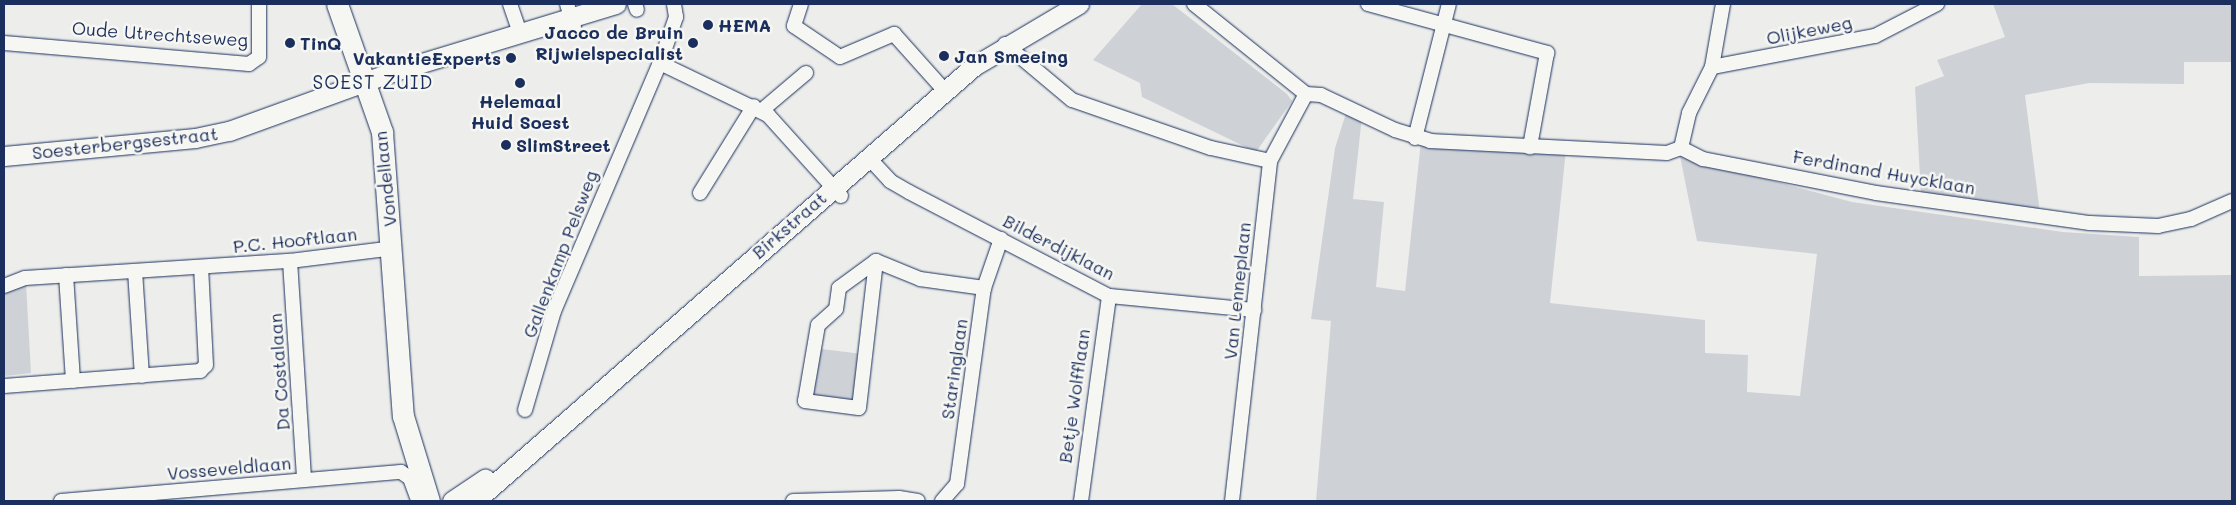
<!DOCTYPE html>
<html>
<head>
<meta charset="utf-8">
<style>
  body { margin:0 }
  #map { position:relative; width:2236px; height:505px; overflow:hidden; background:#edeeec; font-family:Mali,sans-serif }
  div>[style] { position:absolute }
  .green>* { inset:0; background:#ced2d7 }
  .roads { filter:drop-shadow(0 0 1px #1b2f5e) drop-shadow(0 0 1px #1b2f5e) }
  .street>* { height:14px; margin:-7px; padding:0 7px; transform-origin:7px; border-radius:7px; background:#f6f6f2 }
  .secondary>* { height:19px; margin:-9.5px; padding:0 9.5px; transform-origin:9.5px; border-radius:9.5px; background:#f6f6f2 }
  .primary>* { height:21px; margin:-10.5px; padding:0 10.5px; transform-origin:10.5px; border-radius:10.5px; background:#f6f6f2 }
  .dots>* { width:14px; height:14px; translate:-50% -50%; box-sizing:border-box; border:2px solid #f6f6f2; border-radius:50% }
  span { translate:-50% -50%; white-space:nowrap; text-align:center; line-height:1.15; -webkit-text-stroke:5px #f6f6f2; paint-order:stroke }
  .poi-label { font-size:18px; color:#1b2f5e; font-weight:700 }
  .left { translate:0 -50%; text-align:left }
  .right { translate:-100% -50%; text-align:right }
  .street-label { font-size:18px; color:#1b2f5e }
  .neighbourhood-label { font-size:19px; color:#1b2f5e; letter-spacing:1px }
  .frame { position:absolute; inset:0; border:5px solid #1b2f5e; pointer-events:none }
</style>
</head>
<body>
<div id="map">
  <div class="green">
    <i style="clip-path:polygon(1142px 4px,1172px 4px,1287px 94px,1292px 101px,1256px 152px,1142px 97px,1140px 83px,1093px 60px)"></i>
    <i style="clip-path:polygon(1993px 4px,2232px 4px,2232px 62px,2184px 62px,2184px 84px,2089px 83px,2025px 95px,2040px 213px,1921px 195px,1915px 87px,1944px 76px,1937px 60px,2005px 37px)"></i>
    <i style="clip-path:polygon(1346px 113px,1362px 117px,1353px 199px,1384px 202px,1376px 287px,1405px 291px,1421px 141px,1566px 150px,1550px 303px,1705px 320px,1705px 353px,1748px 355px,1747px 392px,1800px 396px,1817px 254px,1697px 241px,1680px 156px,1852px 202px,2063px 232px,2139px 237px,2139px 276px,2232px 275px,2232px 501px,1316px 501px,1331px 321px,1311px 319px,1335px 148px)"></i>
    <i style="clip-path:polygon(26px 283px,31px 373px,4px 376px,4px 294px)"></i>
    <i style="clip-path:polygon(814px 348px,862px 354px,856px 403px,809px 398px)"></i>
  </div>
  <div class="roads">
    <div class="street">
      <i style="left:510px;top:4px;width:28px;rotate:71deg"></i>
      <i style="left:567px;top:4px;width:24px;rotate:73deg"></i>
      <i style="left:635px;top:4px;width:6px;rotate:72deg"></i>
      <i style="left:801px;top:4px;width:23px;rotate:108deg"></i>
      <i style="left:794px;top:26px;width:55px;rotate:34deg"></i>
      <i style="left:840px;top:57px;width:59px;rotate:-23.1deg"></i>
      <i style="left:894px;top:34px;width:76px;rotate:48.2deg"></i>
      <i style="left:1194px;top:4px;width:144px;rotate:38.8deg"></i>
      <i style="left:1306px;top:94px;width:15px;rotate:4deg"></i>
      <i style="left:1321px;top:95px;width:82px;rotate:25.3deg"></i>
      <i style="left:1395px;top:130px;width:37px;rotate:17deg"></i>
      <i style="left:1430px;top:141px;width:237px;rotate:2.9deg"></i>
      <i style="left:1667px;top:153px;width:15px;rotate:-20deg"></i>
      <i style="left:1681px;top:148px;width:25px;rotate:27deg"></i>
      <i style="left:1703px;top:159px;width:176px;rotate:11.1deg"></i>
      <i style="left:1876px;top:193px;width:216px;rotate:8deg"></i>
      <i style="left:2090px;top:223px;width:68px;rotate:2.5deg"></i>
      <i style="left:2158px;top:226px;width:34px;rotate:-12deg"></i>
      <i style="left:2191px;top:219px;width:45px;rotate:-23.7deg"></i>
      <i style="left:1368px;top:4px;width:186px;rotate:15.3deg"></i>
      <i style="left:1547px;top:53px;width:96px;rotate:100.3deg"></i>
      <i style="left:4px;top:43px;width:246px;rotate:4.9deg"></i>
      <i style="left:249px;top:64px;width:12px;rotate:-35deg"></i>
      <i style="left:259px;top:57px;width:53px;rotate:-90deg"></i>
      <i style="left:1005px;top:44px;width:87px;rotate:39.9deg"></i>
      <i style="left:1072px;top:100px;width:147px;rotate:19.1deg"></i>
      <i style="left:1211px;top:148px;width:60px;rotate:12.4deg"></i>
      <i style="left:660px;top:63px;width:120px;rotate:25.7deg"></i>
      <i style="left:768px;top:115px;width:109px;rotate:48deg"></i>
      <i style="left:1712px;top:67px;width:166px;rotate:-10.8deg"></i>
      <i style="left:1875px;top:36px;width:70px;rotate:-27.3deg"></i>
      <i style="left:761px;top:111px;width:59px;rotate:-40.2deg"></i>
      <i style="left:1415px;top:138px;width:138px;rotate:-75.8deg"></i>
      <i style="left:1681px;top:148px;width:36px;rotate:-77deg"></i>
      <i style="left:1689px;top:113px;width:51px;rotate:-63.4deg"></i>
      <i style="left:1712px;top:67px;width:64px;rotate:-80.1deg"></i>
      <i style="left:868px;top:157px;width:33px;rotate:47deg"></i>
      <i style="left:890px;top:181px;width:22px;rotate:30deg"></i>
      <i style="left:909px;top:192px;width:225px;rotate:27.5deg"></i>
      <i style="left:1109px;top:296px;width:146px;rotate:5.5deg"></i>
      <i style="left:700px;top:193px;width:102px;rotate:-58.2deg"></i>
      <i style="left:290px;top:261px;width:219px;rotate:86.3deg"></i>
      <i style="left:876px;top:261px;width:46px;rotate:143.9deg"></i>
      <i style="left:839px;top:288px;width:21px;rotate:98deg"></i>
      <i style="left:836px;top:309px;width:24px;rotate:138deg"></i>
      <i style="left:818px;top:325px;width:77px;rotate:99.7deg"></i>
      <i style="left:805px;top:401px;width:54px;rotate:7.4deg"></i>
      <i style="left:859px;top:408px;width:148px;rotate:-83.4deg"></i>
      <i style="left:876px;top:261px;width:48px;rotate:22.2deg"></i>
      <i style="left:920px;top:279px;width:65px;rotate:8deg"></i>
      <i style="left:135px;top:271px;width:105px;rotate:86.2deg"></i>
      <i style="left:66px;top:275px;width:106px;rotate:86.2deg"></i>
      <i style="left:4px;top:286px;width:22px;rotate:-21deg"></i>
      <i style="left:25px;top:278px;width:266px;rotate:-3.7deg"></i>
      <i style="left:290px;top:261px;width:105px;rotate:-7.1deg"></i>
      <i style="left:4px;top:386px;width:197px;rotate:-4.4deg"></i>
      <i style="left:200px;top:371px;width:8px;rotate:-45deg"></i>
      <i style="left:206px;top:365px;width:98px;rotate:-92.9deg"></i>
      <i style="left:525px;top:410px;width:103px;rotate:-73.7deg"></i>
      <i style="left:554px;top:311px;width:270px;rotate:-66.9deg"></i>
      <i style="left:660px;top:63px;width:49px;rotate:-70.8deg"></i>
      <i style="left:676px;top:17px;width:13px;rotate:-99deg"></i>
      <i style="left:61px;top:501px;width:341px;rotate:-4.9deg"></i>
      <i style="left:401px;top:472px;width:11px;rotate:34deg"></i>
      <i style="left:410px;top:478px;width:23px;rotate:70deg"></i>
      <i style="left:793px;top:501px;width:106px;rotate:-1.6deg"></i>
      <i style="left:899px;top:498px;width:19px;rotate:9deg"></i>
      <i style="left:942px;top:501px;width:23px;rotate:-49deg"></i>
      <i style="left:957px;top:484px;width:198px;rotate:-82.2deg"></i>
      <i style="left:984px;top:288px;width:52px;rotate:-70.9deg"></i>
      <i style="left:1081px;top:501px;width:207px;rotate:-82.2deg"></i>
      <i style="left:1232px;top:501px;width:342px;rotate:-83.6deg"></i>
      <i style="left:1270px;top:161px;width:76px;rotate:-61.8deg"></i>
    </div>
    <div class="secondary">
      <i style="left:4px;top:156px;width:192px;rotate:-5.4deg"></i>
      <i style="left:195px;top:138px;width:35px;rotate:-12deg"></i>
      <i style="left:229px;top:131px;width:173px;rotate:-19.9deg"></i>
      <i style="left:392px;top:72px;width:234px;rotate:-16.9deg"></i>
      <i style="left:452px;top:501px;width:40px;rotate:-34deg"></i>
      <i style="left:475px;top:501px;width:662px;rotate:-41.08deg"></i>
      <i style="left:974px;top:66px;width:122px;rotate:-30.6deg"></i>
    </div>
    <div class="primary">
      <i style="left:337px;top:4px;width:136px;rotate:70.6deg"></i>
      <i style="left:382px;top:132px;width:285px;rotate:85.8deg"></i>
      <i style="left:403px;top:416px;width:89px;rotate:73deg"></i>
    </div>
  </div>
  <div class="dots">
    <i style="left:708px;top:25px;background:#1b2f5e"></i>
    <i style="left:290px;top:43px;background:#1b2f5e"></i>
    <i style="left:693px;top:43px;background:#1b2f5e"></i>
    <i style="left:944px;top:56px;background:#1b2f5e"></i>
    <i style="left:511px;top:58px;background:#1b2f5e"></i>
    <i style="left:520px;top:83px;background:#1b2f5e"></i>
    <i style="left:506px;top:145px;background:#1b2f5e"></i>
  </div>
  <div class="poi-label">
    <span class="left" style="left:718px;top:25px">HEMA</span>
    <span class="right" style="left:683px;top:43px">Jacco de Bruin<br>Rijwielspecialist</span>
    <span class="left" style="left:300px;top:43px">TinQ</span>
    <span class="left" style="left:954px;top:56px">Jan Smeeing</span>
    <span class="right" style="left:501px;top:58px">VakantieExperts</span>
    <span style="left:520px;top:112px">Helemaal<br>Huid Soest</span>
    <span class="left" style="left:516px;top:145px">SlimStreet</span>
  </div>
  <div class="street-label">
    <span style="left:1809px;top:30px;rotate:-11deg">Olijkeweg</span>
    <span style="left:160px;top:34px;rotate:4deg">Oude Utrechtseweg</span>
    <span style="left:125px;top:143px;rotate:-6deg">Soesterbergsestraat</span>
    <span style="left:1884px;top:172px;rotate:10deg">Ferdinand Huycklaan</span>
    <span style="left:385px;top:179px;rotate:-96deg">Vondellaan</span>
    <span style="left:789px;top:225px;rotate:-41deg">Birkstraat</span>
    <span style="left:295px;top:240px;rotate:-6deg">P.C. Hooftlaan</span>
    <span style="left:1059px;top:247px;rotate:27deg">Bilderdijklaan</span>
    <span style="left:560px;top:254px;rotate:-69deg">Gallenkamp Pelsweg</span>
    <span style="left:1237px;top:291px;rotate:-84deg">Van Lenneplaan</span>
    <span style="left:954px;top:369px;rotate:-82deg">Staringlaan</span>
    <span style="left:279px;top:372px;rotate:-94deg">Da Costalaan</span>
    <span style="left:1074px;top:396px;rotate:-82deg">Betje Wolfflaan</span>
    <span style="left:229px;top:468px;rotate:-5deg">Vosseveldlaan</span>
  </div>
  <div class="neighbourhood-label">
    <span style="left:373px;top:82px">SOEST ZUID</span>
  </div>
  <div class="frame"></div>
</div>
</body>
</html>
